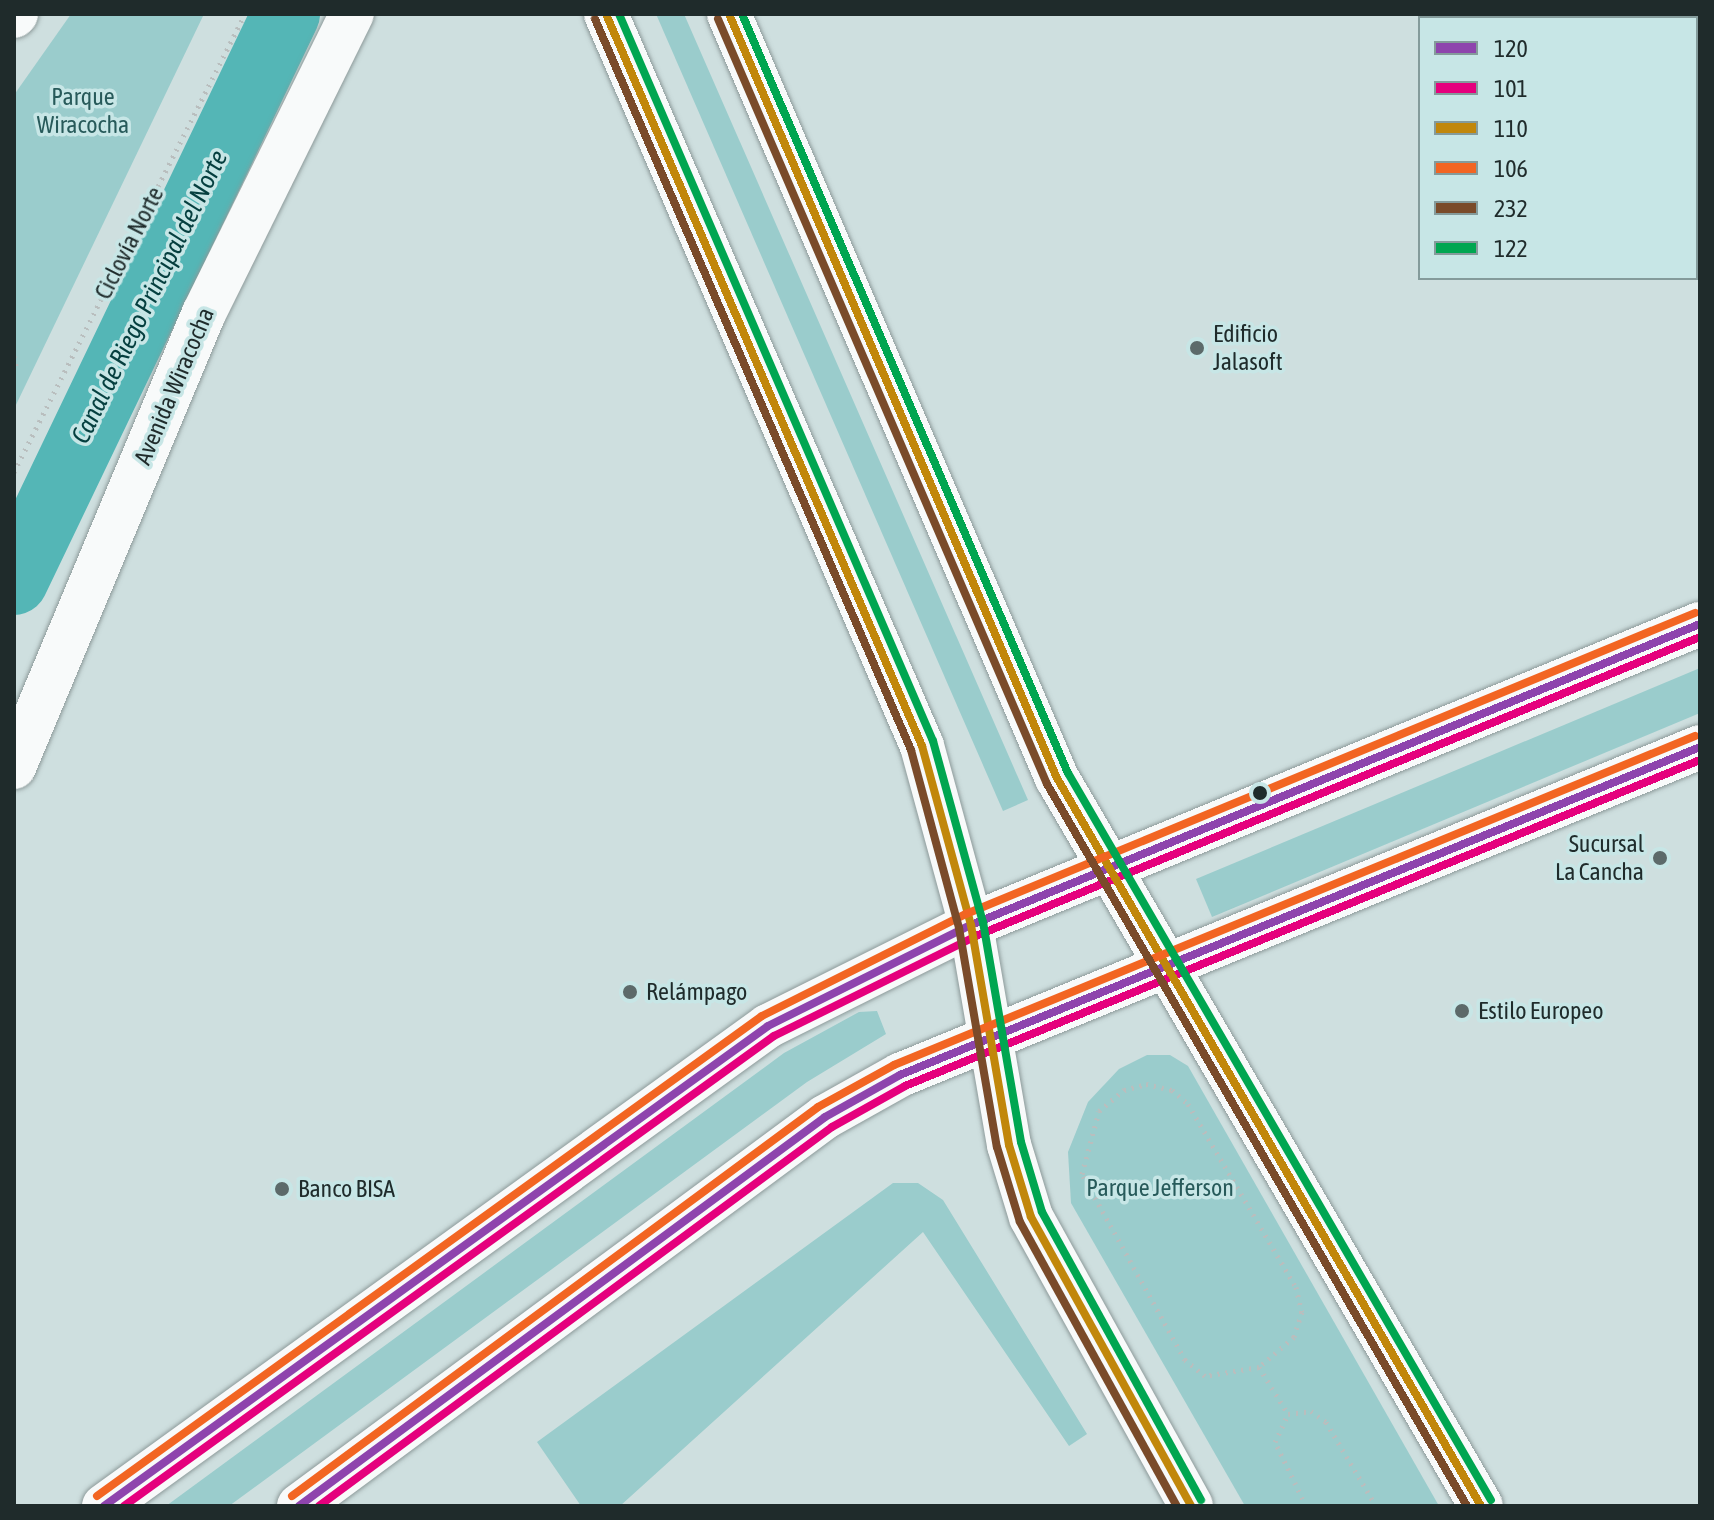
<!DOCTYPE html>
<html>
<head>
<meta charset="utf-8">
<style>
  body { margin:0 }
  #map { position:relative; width:1714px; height:1520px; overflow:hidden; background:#cedfdf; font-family:"Asap Condensed",sans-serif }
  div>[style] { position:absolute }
  .green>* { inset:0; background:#9acccc }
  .canal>* { height:68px; margin:-34px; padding:0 34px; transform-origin:34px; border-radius:34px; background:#54b6b6 }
  .path>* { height:5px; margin-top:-2.5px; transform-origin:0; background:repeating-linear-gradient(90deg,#b9bebe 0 2px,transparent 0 8px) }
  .roads { filter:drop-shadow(0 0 2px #8d9a9a) drop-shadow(0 0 2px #8d9a9a) }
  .minor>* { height:44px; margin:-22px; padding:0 22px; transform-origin:22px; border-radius:22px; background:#f8fafa }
  .primary>* { height:44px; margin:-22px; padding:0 22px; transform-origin:22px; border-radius:22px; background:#f8fafa }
  .trunk>* { height:44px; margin:-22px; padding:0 22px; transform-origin:22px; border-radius:22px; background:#f8fafa }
  .bus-1>* { height:8px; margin:-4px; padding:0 4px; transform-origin:4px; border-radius:4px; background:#8e44ad }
  .bus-2>* { height:8px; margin:-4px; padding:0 4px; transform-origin:4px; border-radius:4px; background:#e5007d }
  .bus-3>* { height:8px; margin:-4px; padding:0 4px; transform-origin:4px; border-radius:4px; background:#c1870b }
  .bus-4>* { height:8px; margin:-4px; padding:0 4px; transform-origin:4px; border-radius:4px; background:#f26522 }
  .bus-5>* { height:8px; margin:-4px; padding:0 4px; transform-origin:4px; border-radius:4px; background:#7a4b2a }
  .bus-6>* { height:8px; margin:-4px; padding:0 4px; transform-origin:4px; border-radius:4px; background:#00a651 }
  .dots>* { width:22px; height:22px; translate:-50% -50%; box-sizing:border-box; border:4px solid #c7e6e6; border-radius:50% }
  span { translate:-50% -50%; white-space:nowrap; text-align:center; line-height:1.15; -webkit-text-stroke:7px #c7e6e6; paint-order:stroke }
  .park-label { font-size:24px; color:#275a5a }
  .street-label { font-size:24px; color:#1f2b2b }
  .poi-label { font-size:24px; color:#1f2b2b }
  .left { translate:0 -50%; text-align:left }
  .right { translate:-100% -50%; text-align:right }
  .water-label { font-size:26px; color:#053f3f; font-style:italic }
  .frame { position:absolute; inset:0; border:16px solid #1f2b2b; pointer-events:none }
  .legend { position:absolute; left:1418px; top:16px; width:280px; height:264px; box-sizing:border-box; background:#c7e6e6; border:2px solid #849b9b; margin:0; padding:10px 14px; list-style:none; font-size:24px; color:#1f2b2b }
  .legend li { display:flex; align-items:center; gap:16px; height:40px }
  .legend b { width:40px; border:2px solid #849b9b }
</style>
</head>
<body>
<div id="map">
  <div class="green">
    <i style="clip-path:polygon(71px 14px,204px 14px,14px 409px,14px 95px)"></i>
    <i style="clip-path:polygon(656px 14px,684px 14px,1028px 800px,1003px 811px)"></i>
    <i style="clip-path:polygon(1700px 668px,1700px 713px,1212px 917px,1196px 879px)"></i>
    <i style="clip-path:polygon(877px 1011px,886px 1034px,807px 1082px,229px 1506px,166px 1506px,784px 1053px,859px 1012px)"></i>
    <i style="clip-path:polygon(1147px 1055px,1170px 1055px,1188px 1066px,1439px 1506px,1245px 1506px,1071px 1203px,1068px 1152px,1088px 1102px,1119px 1069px)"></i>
    <i style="clip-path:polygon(893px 1183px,918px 1183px,943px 1200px,1087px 1434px,1069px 1446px,923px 1232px,620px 1506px,581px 1506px,537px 1442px)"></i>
  </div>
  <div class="canal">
    <i style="left:14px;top:581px;width:629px;rotate:-64.37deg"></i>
  </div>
  <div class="path">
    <i style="left:14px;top:356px;width:14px;rotate:78deg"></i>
    <i style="left:14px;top:472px;width:513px;rotate:-63.24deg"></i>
    <i style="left:1146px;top:1084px;width:27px;rotate:13deg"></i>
    <i style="left:1172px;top:1090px;width:21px;rotate:41deg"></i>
    <i style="left:1188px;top:1104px;width:212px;rotate:59.5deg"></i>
    <i style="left:1296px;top:1287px;width:26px;rotate:77deg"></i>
    <i style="left:1302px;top:1312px;width:26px;rotate:108deg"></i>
    <i style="left:1294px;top:1337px;width:46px;rotate:139.4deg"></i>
    <i style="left:1259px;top:1367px;width:55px;rotate:170.5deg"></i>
    <i style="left:1205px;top:1376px;width:26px;rotate:-141deg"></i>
    <i style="left:1185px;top:1360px;width:213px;rotate:-119deg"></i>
    <i style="left:1082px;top:1174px;width:65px;rotate:-74.9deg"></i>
    <i style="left:1099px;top:1111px;width:33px;rotate:-40deg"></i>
    <i style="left:1124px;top:1090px;width:23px;rotate:-15deg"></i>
    <i style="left:1259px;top:1367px;width:55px;rotate:58.3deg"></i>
    <i style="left:1306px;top:1506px;width:71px;rotate:-115.8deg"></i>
    <i style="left:1275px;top:1442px;width:31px;rotate:-65deg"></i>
    <i style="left:1288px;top:1414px;width:23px;rotate:-7deg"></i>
    <i style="left:1311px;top:1411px;width:19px;rotate:36deg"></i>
    <i style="left:1326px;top:1422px;width:98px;rotate:59.2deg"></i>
  </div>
  <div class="roads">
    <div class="minor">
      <i style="left:14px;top:16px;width:3px;rotate:-45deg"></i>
      <i style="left:14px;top:767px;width:492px;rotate:-67.3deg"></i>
      <i style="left:204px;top:313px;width:334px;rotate:-63.7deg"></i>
    </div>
    <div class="primary">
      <i style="left:104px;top:1506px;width:819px;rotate:-35.86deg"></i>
      <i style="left:768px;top:1026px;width:227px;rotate:-26.5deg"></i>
      <i style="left:971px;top:925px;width:789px;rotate:-22.44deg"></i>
      <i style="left:299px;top:1506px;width:654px;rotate:-36.48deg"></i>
      <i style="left:825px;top:1117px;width:86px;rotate:-29.2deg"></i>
      <i style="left:900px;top:1075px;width:865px;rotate:-22.29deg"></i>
    </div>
    <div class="trunk">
      <i style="left:606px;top:14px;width:797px;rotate:66.65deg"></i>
      <i style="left:922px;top:746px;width:186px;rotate:74.7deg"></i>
      <i style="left:971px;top:925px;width:223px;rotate:80.2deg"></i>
      <i style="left:1009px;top:1145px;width:75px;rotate:73deg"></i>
      <i style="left:1031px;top:1217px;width:330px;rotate:61deg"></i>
      <i style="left:729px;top:14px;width:831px;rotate:66.77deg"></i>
      <i style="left:1057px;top:778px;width:842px;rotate:59.78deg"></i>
    </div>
  </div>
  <div class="bus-1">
    <i style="left:104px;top:1506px;width:819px;rotate:-35.86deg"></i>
    <i style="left:768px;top:1026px;width:227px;rotate:-26.5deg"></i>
    <i style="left:971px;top:925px;width:789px;rotate:-22.44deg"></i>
    <i style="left:299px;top:1506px;width:654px;rotate:-36.48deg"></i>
    <i style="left:825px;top:1117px;width:86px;rotate:-29.2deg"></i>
    <i style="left:900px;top:1075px;width:865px;rotate:-22.29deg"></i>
  </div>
  <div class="bus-2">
    <i style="left:124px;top:1506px;width:802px;rotate:-35.87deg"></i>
    <i style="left:774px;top:1036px;width:225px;rotate:-26.3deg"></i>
    <i style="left:976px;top:936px;width:783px;rotate:-22.44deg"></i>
    <i style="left:319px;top:1506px;width:638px;rotate:-36.46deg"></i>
    <i style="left:832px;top:1127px;width:84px;rotate:-29.3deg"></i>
    <i style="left:905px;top:1086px;width:859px;rotate:-22.3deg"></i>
  </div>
  <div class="bus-3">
    <i style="left:606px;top:14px;width:797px;rotate:66.65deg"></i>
    <i style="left:922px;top:746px;width:186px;rotate:74.7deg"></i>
    <i style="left:971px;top:925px;width:223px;rotate:80.2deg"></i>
    <i style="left:1009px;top:1145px;width:75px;rotate:73deg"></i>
    <i style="left:1031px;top:1217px;width:330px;rotate:61deg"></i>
    <i style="left:729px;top:14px;width:831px;rotate:66.77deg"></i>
    <i style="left:1057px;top:778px;width:842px;rotate:59.78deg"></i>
  </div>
  <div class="bus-4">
    <i style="left:97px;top:1496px;width:820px;rotate:-35.82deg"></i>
    <i style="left:762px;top:1016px;width:228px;rotate:-26.6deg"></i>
    <i style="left:966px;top:914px;width:789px;rotate:-22.44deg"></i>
    <i style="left:292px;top:1496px;width:654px;rotate:-36.48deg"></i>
    <i style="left:818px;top:1107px;width:87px;rotate:-28.9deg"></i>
    <i style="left:894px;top:1065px;width:866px;rotate:-22.33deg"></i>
  </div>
  <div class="bus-5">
    <i style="left:595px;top:19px;width:796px;rotate:66.62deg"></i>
    <i style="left:911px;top:750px;width:184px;rotate:74.9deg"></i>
    <i style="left:959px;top:928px;width:222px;rotate:80.2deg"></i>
    <i style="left:997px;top:1147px;width:78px;rotate:73deg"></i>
    <i style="left:1020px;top:1222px;width:325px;rotate:61.1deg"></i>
    <i style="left:718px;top:19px;width:833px;rotate:66.73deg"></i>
    <i style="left:1047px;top:784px;width:835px;rotate:59.81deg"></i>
  </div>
  <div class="bus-6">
    <i style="left:619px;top:14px;width:792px;rotate:66.64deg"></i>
    <i style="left:933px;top:741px;width:188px;rotate:74.6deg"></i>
    <i style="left:983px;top:922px;width:223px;rotate:80.2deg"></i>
    <i style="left:1021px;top:1142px;width:73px;rotate:73.3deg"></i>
    <i style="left:1042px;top:1212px;width:329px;rotate:61.1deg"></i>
    <i style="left:742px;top:14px;width:826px;rotate:66.76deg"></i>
    <i style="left:1068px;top:773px;width:841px;rotate:59.81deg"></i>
  </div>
  <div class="dots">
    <i style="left:1197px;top:348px;background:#5c6a6a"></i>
    <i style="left:1260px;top:793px;background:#1f2b2b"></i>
    <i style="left:1660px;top:858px;background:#5c6a6a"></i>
    <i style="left:630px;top:992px;background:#5c6a6a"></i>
    <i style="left:1462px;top:1011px;background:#5c6a6a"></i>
    <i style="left:282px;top:1189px;background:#5c6a6a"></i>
  </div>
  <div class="park-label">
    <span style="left:83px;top:111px">Parque<br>Wiracocha</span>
    <span style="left:1160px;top:1188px">Parque Jefferson</span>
  </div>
  <div class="street-label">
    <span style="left:129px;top:243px;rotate:-63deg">Ciclovía Norte</span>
    <span style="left:174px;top:386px;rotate:-67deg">Avenida Wiracocha</span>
  </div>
  <div class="poi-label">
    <span class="left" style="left:1213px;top:348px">Edificio<br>Jalasoft</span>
    <span class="right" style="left:1644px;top:858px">Sucursal<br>La Cancha</span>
    <span class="left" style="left:646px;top:992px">Relámpago</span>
    <span class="left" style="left:1478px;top:1011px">Estilo Europeo</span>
    <span class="left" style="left:298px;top:1189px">Banco BISA</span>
  </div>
  <div class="water-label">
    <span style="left:150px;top:297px;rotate:-64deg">Canal de Riego Principal del Norte</span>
  </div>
  <div class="frame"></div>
  <ul class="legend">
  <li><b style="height:10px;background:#8e44ad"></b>120</li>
  <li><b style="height:10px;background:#e5007d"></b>101</li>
  <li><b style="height:10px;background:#c1870b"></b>110</li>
  <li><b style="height:10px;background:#f26522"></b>106</li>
  <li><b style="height:10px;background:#7a4b2a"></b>232</li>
  <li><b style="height:10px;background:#00a651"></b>122</li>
  </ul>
</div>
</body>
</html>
